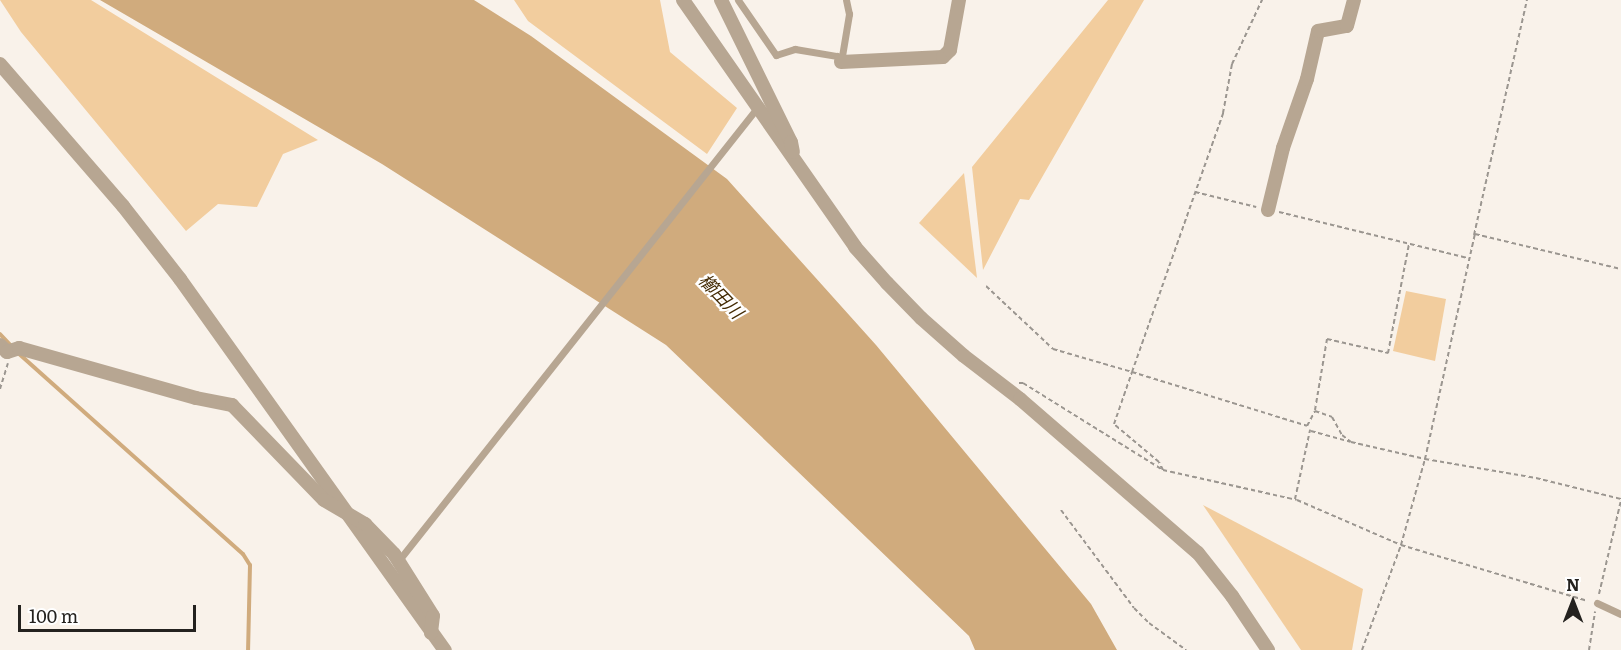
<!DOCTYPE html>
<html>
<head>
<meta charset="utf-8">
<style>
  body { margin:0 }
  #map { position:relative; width:1621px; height:650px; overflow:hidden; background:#f9f2ea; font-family:Literata,"Noto Sans JP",serif }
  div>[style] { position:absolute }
  .green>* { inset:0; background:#f2cd9e }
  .water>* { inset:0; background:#d0ab7d }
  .stream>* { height:4px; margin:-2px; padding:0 2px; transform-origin:2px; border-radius:2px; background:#d0ab7d }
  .path>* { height:2px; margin-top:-1px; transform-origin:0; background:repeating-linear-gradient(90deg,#9b9690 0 4.5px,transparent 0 7.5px) }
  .service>* { height:7px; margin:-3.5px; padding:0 3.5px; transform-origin:3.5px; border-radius:3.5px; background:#b7a692 }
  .minor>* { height:14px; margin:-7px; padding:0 7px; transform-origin:7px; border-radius:7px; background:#b7a692 }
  span { translate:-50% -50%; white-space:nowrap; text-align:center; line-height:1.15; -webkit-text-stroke:4.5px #fff; paint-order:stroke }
  .water-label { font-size:18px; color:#442b04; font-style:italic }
  .north { position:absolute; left:1543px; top:572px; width:60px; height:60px; -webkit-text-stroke:4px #fff; paint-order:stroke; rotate:0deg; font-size:16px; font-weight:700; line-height:24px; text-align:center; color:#24221f }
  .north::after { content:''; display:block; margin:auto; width:21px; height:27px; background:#24221f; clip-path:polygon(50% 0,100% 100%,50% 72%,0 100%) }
  .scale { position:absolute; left:18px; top:605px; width:178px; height:27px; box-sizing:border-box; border:3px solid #24221f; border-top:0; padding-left:8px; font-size:18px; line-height:21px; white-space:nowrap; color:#24221f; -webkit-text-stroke:4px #fff; paint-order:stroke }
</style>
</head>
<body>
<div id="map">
  <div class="green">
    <i style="clip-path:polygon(0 0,91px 0,318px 140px,283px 154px,257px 207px,218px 204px,186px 231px,21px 32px)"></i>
    <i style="clip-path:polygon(514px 0,660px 0,670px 52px,737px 108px,707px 154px,528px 21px)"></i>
    <i style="clip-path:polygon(1108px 0,1144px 0,1029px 200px,1020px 199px,983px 270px,972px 167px)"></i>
    <i style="clip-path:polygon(964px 173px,977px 278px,919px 223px)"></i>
    <i style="clip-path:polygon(1406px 291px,1446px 299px,1435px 361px,1393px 351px)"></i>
    <i style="clip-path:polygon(1203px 505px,1363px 589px,1352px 650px,1301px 650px)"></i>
  </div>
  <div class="water">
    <i style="clip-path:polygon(100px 0,474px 0,531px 36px,727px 179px,876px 345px,1091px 604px,1117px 650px,975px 650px,969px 636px,666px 345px,382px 164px)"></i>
  </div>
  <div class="stream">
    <i style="left:0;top:334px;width:18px;rotate:47deg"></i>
    <i style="left:17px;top:352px;width:303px;rotate:41.8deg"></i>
    <i style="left:243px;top:554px;width:13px;rotate:58deg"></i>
    <i style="left:250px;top:565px;width:85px;rotate:91.3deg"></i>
  </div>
  <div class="path">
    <i style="left:1195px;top:192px;width:63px;rotate:13.8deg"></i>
    <i style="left:1279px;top:212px;width:195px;rotate:13.7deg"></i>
    <i style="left:1474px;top:235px;width:241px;rotate:-77.3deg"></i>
    <i style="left:986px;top:286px;width:92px;rotate:43.2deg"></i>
    <i style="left:1053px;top:349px;width:82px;rotate:16.2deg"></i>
    <i style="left:1132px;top:372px;width:275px;rotate:-70.6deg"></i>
    <i style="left:1223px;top:113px;width:50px;rotate:-79.6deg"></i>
    <i style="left:1232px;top:64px;width:71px;rotate:-64.9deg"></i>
    <i style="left:1019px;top:383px;width:4px"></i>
    <i style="left:1023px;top:383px;width:165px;rotate:31.9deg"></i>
    <i style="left:1163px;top:470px;width:137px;rotate:12.6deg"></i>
    <i style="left:1297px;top:500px;width:113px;rotate:23.4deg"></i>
    <i style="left:1401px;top:545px;width:195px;rotate:16.7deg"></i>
    <i style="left:0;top:389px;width:27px;rotate:-73deg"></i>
    <i style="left:1315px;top:410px;width:72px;rotate:-80.4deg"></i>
    <i style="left:1327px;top:339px;width:63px;rotate:12.9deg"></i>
    <i style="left:1388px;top:353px;width:111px;rotate:-79.1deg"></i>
    <i style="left:1311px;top:431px;width:41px;rotate:15.4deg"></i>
    <i style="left:1163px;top:470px;width:9px;rotate:-117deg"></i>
    <i style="left:1159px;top:462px;width:59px;rotate:-139.8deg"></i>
    <i style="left:1114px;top:424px;width:55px;rotate:-70.9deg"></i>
    <i style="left:1132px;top:372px;width:183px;rotate:17.1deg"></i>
    <i style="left:1307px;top:426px;width:17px;rotate:-62deg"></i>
    <i style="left:1315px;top:411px;width:18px;rotate:19deg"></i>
    <i style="left:1332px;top:417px;width:21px;rotate:61deg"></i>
    <i style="left:1342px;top:435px;width:11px;rotate:38deg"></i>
    <i style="left:1351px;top:442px;width:76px;rotate:12.9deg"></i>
    <i style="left:1425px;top:459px;width:113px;rotate:9.7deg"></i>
    <i style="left:1536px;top:478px;width:88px;rotate:13.9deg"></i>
    <i style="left:1295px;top:499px;width:71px;rotate:-77.7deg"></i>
    <i style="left:1061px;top:510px;width:122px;rotate:53.3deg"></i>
    <i style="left:1134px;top:608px;width:21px;rotate:45deg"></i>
    <i style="left:1149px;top:623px;width:46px;rotate:36.1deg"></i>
    <i style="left:1599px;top:594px;width:97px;rotate:-76.8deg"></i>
    <i style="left:1362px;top:650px;width:112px;rotate:-69.6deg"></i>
    <i style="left:1401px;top:545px;width:89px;rotate:-74.4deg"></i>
    <i style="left:1425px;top:459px;width:230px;rotate:-77.5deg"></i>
    <i style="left:1475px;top:234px;width:150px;rotate:13.5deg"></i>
    <i style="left:1589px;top:650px;width:39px;rotate:-81deg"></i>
  </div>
  <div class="service">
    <i style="left:738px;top:0;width:67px;rotate:55.4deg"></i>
    <i style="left:776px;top:55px;width:20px;rotate:-18deg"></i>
    <i style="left:795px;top:49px;width:43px;rotate:9.5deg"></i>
    <i style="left:837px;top:56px;width:7px;rotate:56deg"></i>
    <i style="left:841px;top:62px;width:49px;rotate:-80.5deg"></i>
    <i style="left:849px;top:14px;width:14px;rotate:-102deg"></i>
    <i style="left:399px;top:560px;width:577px;rotate:-51.62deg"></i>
    <i style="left:1597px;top:603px;width:26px;rotate:25deg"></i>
  </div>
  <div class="minor">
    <i style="left:683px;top:0;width:301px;rotate:55.1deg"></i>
    <i style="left:855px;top:247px;width:48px;rotate:48.4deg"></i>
    <i style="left:887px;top:283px;width:49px;rotate:45.8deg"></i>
    <i style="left:921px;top:318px;width:57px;rotate:41.5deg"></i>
    <i style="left:964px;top:356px;width:71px;rotate:37.5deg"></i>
    <i style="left:1020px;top:399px;width:235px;rotate:40.9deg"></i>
    <i style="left:1198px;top:553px;width:55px;rotate:51.7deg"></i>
    <i style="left:1232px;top:596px;width:65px;rotate:56.3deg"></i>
    <i style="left:721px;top:0;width:158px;rotate:63.8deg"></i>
    <i style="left:791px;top:142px;width:10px;rotate:79deg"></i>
    <i style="left:841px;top:62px;width:102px;rotate:-2.8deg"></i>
    <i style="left:943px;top:57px;width:10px;rotate:-45deg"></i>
    <i style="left:950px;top:50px;width:51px;rotate:-79.8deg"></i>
    <i style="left:0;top:64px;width:188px;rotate:49.1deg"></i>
    <i style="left:123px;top:206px;width:93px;rotate:52deg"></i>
    <i style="left:180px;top:279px;width:456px;rotate:54.5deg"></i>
    <i style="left:1268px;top:210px;width:64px;rotate:-76.4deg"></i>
    <i style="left:1283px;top:148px;width:73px;rotate:-70.8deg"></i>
    <i style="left:1307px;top:79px;width:49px;rotate:-77.1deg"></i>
    <i style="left:1318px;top:31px;width:29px;rotate:-10deg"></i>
    <i style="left:1347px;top:26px;width:27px;rotate:-75deg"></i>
    <i style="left:0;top:345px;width:10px;rotate:45deg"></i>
    <i style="left:7px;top:352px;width:13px;rotate:-18deg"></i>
    <i style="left:19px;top:348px;width:184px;rotate:15.8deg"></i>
    <i style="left:196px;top:398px;width:37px;rotate:11deg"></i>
    <i style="left:232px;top:405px;width:132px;rotate:45.9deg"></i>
    <i style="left:324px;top:500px;width:48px;rotate:30.3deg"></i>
    <i style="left:365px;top:524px;width:42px;rotate:46deg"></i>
    <i style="left:394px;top:554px;width:73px;rotate:57.8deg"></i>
    <i style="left:433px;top:616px;width:17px;rotate:97deg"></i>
  </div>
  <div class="water-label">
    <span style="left:721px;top:296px;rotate:46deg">櫛田川</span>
  </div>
  <div class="north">N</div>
  <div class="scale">100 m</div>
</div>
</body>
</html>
